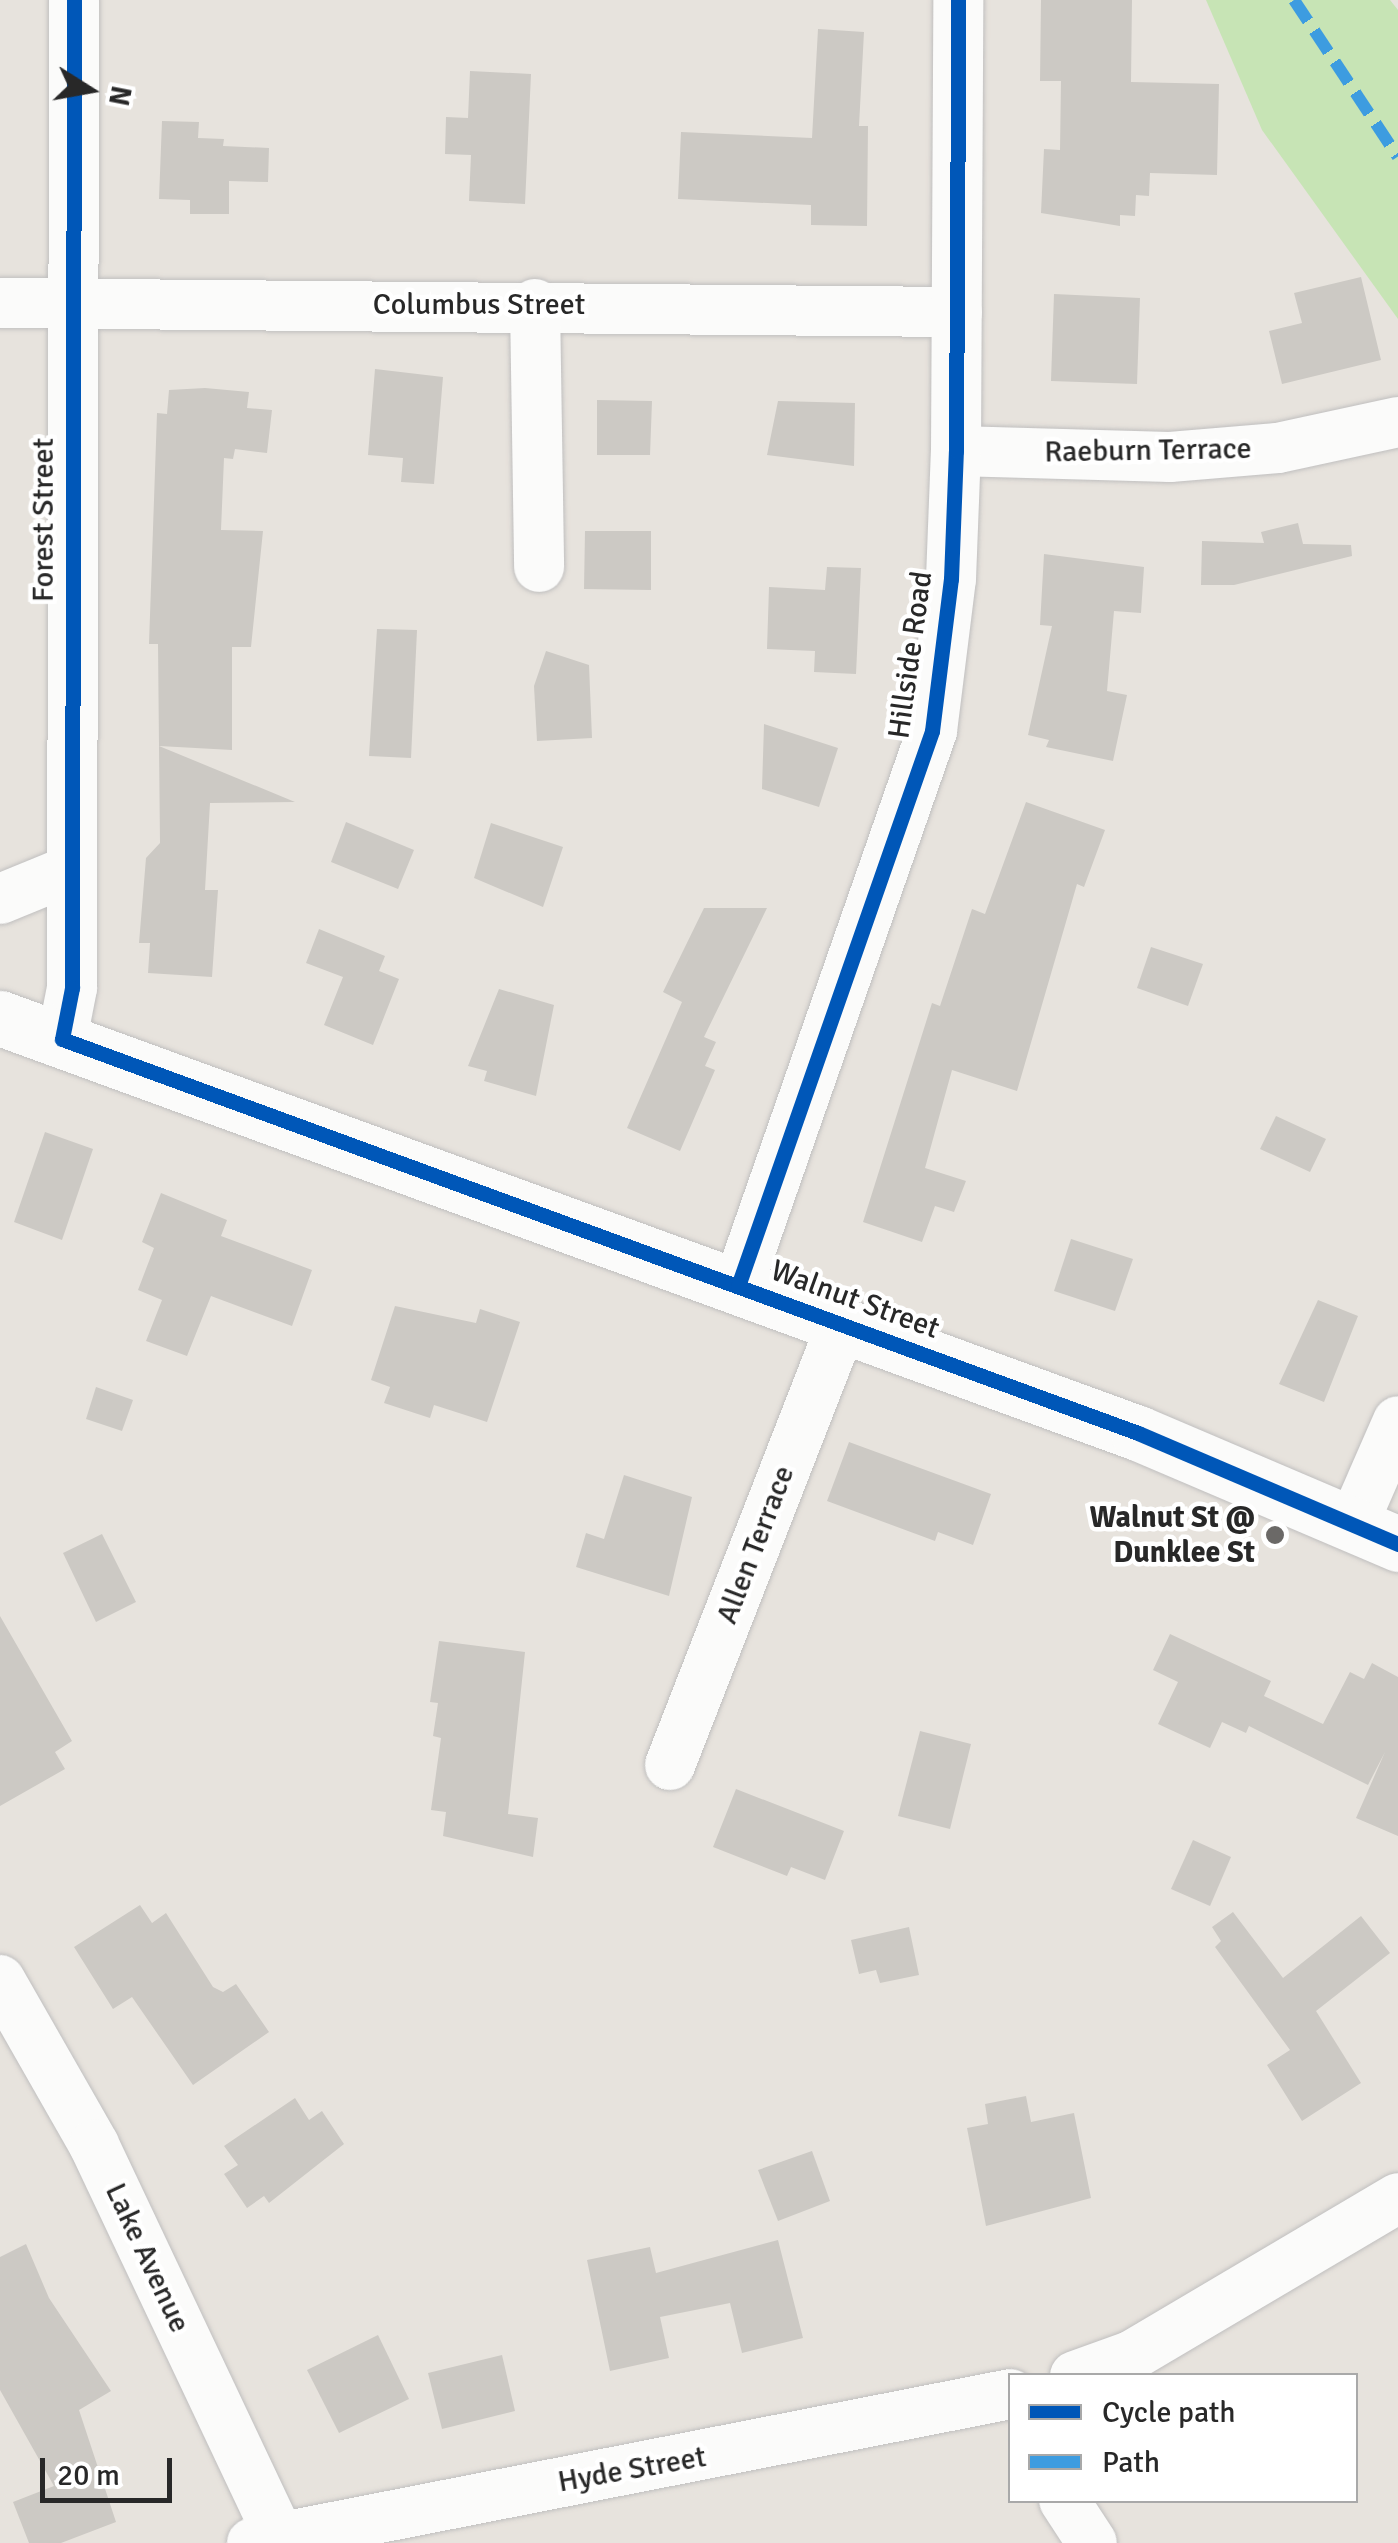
<!DOCTYPE html>
<html>
<head>
<meta charset="utf-8">
<style>
  body { margin:0 }
  #map { position:relative; width:1398px; height:2543px; overflow:hidden; background:#e7e3dd; font-family:Signika,sans-serif }
  div>[style] { position:absolute }
  .green>* { inset:0; background:#c7e4b5 }
  .building>* { inset:0; background:#ccc9c4 }
  .roads { filter:drop-shadow(0 0 2px #c0bfbf) drop-shadow(0 0 2px #c0bfbf) }
  .street>* { height:50px; margin:-25px; padding:0 25px; transform-origin:25px; border-radius:25px; background:#fbfbfa }
  .secondary>* { height:55px; margin:-27.5px; padding:0 27.5px; transform-origin:27.5px; border-radius:27.5px; background:#fbfbfa }
  .quiet>* { height:12px; margin-top:-6px; transform-origin:0; background:repeating-linear-gradient(90deg,#3d9ce0 0 25px,transparent 0 37px) }
  .cycleway>* { height:15px; margin:-7.5px; padding:0 7.5px; transform-origin:7.5px; border-radius:7.5px; background:#0057b8 }
  .dots>* { width:28px; height:28px; translate:-50% -50%; box-sizing:border-box; border:5px solid #fff; border-radius:50% }
  span { translate:-50% -50%; white-space:nowrap; text-align:center; line-height:1.15; -webkit-text-stroke:9px #fff; paint-order:stroke }
  .street-label { font-size:30px; color:#282828 }
  .poi-label { font-size:30px; color:#282828; font-weight:700 }
  .right { translate:-100% -50%; text-align:right }
  .legend { position:absolute; left:1008px; top:2373px; width:350px; height:130px; box-sizing:border-box; background:#fff; border:2px solid #a9a9a9; margin:0; padding:12px 18px; list-style:none; font-size:30px; color:#282828 }
  .legend li { display:flex; align-items:center; gap:20px; height:50px }
  .legend b { width:50px; border:2px solid #a9a9a9 }
  .north { position:absolute; left:40px; top:40px; width:100px; height:100px; -webkit-text-stroke:8px #fff; paint-order:stroke; rotate:101deg; font-size:28px; font-weight:700; line-height:40px; text-align:center; color:#282828 }
  .north::after { content:''; display:block; margin:auto; width:35px; height:45px; background:#282828; clip-path:polygon(50% 0,100% 100%,50% 72%,0 100%) }
  .scale { position:absolute; left:40px; top:2458px; width:132px; height:45px; box-sizing:border-box; border:5px solid #282828; border-top:0; padding-left:12px; font-size:30px; line-height:35px; white-space:nowrap; color:#282828; -webkit-text-stroke:8px #fff; paint-order:stroke }
</style>
</head>
<body>
<div id="map">
  <div class="green">
    <i style="clip-path:polygon(1206px 0,1390px 0,1398px 10px,1398px 319px,1262px 130px)"></i>
  </div>
  <div class="building">
    <i style="clip-path:polygon(1041px 0,1132px 0,1131px 82px,1219px 84px,1217px 175px,1150px 173px,1149px 196px,1136px 195px,1135px 216px,1120px 215px,1120px 226px,1041px 213px,1044px 149px,1060px 150px,1061px 81px,1040px 81px)"></i>
    <i style="clip-path:polygon(818px 29px,864px 32px,859px 126px,868px 126px,867px 226px,811px 225px,811px 205px,678px 199px,681px 132px,812px 138px)"></i>
    <i style="clip-path:polygon(470px 71px,531px 74px,525px 204px,469px 201px,471px 155px,445px 154px,446px 117px,468px 118px)"></i>
    <i style="clip-path:polygon(162px 121px,199px 122px,198px 138px,224px 139px,223px 146px,269px 148px,268px 182px,229px 181px,229px 214px,190px 214px,190px 200px,159px 199px)"></i>
    <i style="clip-path:polygon(1361px 277px,1381px 360px,1282px 384px,1269px 331px,1302px 323px,1294px 293px)"></i>
    <i style="clip-path:polygon(1054px 294px,1140px 298px,1137px 384px,1051px 381px)"></i>
    <i style="clip-path:polygon(375px 369px,443px 377px,434px 484px,401px 482px,403px 458px,368px 455px)"></i>
    <i style="clip-path:polygon(205px 388px,249px 392px,247px 408px,272px 410px,267px 453px,235px 449px,233px 459px,224px 458px,221px 530px,263px 531px,251px 647px,232px 647px,232px 750px,159px 746px,158px 644px,149px 644px,157px 413px,167px 414px,169px 390px)"></i>
    <i style="clip-path:polygon(597px 400px,652px 401px,650px 455px,597px 455px)"></i>
    <i style="clip-path:polygon(778px 401px,855px 403px,854px 466px,767px 455px)"></i>
    <i style="clip-path:polygon(1298px 523px,1303px 544px,1351px 545px,1352px 556px,1234px 585px,1201px 585px,1202px 541px,1264px 543px,1261px 532px)"></i>
    <i style="clip-path:polygon(585px 531px,651px 531px,651px 590px,584px 589px)"></i>
    <i style="clip-path:polygon(1044px 554px,1144px 567px,1141px 613px,1114px 611px,1107px 691px,1127px 695px,1113px 761px,1046px 747px,1049px 740px,1028px 735px,1052px 626px,1040px 625px)"></i>
    <i style="clip-path:polygon(827px 567px,861px 568px,856px 674px,814px 672px,815px 651px,767px 649px,769px 587px,825px 590px)"></i>
    <i style="clip-path:polygon(377px 629px,417px 630px,411px 758px,369px 756px)"></i>
    <i style="clip-path:polygon(546px 651px,589px 665px,592px 738px,537px 741px,534px 686px)"></i>
    <i style="clip-path:polygon(764px 724px,838px 748px,819px 807px,762px 789px)"></i>
    <i style="clip-path:polygon(159px 746px,295px 802px,210px 803px,205px 890px,218px 890px,212px 977px,148px 973px,150px 943px,139px 943px,146px 858px,160px 843px)"></i>
    <i style="clip-path:polygon(1026px 802px,1105px 830px,1084px 887px,1077px 884px,1017px 1091px,952px 1070px,925px 1168px,966px 1181px,954px 1212px,935px 1206px,922px 1242px,863px 1222px,932px 1003px,940px 1006px,972px 909px,985px 914px)"></i>
    <i style="clip-path:polygon(346px 822px,414px 850px,398px 889px,331px 862px)"></i>
    <i style="clip-path:polygon(491px 823px,563px 847px,543px 907px,474px 878px)"></i>
    <i style="clip-path:polygon(704px 908px,767px 908px,704px 1037px,716px 1042px,705px 1066px,715px 1070px,680px 1151px,627px 1128px,682px 1002px,663px 992px)"></i>
    <i style="clip-path:polygon(319px 929px,385px 956px,379px 971px,399px 979px,373px 1045px,324px 1025px,343px 977px,306px 963px)"></i>
    <i style="clip-path:polygon(1151px 947px,1203px 964px,1188px 1006px,1137px 988px)"></i>
    <i style="clip-path:polygon(499px 989px,554px 1005px,536px 1096px,484px 1081px,487px 1071px,468px 1066px)"></i>
    <i style="clip-path:polygon(1276px 1116px,1326px 1139px,1310px 1172px,1260px 1149px)"></i>
    <i style="clip-path:polygon(45px 1132px,93px 1149px,62px 1240px,14px 1222px)"></i>
    <i style="clip-path:polygon(161px 1193px,227px 1220px,221px 1236px,312px 1270px,292px 1326px,211px 1296px,187px 1356px,146px 1341px,162px 1300px,138px 1290px,154px 1248px,142px 1242px)"></i>
    <i style="clip-path:polygon(1071px 1239px,1133px 1259px,1115px 1311px,1054px 1291px)"></i>
    <i style="clip-path:polygon(1318px 1300px,1358px 1316px,1324px 1402px,1279px 1384px)"></i>
    <i style="clip-path:polygon(395px 1306px,476px 1323px,480px 1309px,520px 1322px,487px 1422px,434px 1405px,430px 1418px,384px 1403px,390px 1387px,371px 1380px)"></i>
    <i style="clip-path:polygon(96px 1387px,133px 1400px,122px 1431px,86px 1419px)"></i>
    <i style="clip-path:polygon(849px 1442px,991px 1494px,973px 1545px,938px 1532px,935px 1541px,827px 1501px)"></i>
    <i style="clip-path:polygon(624px 1475px,692px 1497px,669px 1596px,576px 1567px,586px 1533px,604px 1539px)"></i>
    <i style="clip-path:polygon(102px 1534px,136px 1602px,96px 1622px,63px 1553px)"></i>
    <i style="clip-path:polygon(0 1616px,72px 1741px,55px 1752px,65px 1769px,0 1806px)"></i>
    <i style="clip-path:polygon(1170px 1634px,1271px 1681px,1264px 1696px,1323px 1724px,1350px 1672px,1364px 1679px,1372px 1663px,1398px 1677px,1398px 1836px,1356px 1818px,1385px 1752px,1368px 1785px,1249px 1726px,1246px 1733px,1222px 1722px,1210px 1748px,1158px 1724px,1178px 1682px,1153px 1670px)"></i>
    <i style="clip-path:polygon(439px 1641px,525px 1652px,508px 1814px,538px 1818px,533px 1857px,443px 1836px,446px 1812px,431px 1810px,441px 1738px,433px 1736px,438px 1703px,430px 1702px)"></i>
    <i style="clip-path:polygon(920px 1731px,971px 1744px,950px 1829px,898px 1816px)"></i>
    <i style="clip-path:polygon(736px 1789px,844px 1831px,825px 1880px,791px 1867px,787px 1876px,713px 1847px)"></i>
    <i style="clip-path:polygon(1193px 1840px,1231px 1857px,1210px 1906px,1171px 1889px)"></i>
    <i style="clip-path:polygon(140px 1905px,152px 1923px,166px 1913px,213px 1987px,223px 1992px,236px 1984px,269px 2032px,193px 2085px,132px 1997px,113px 2009px,74px 1947px)"></i>
    <i style="clip-path:polygon(1233px 1912px,1283px 1978px,1361px 1916px,1390px 1953px,1316px 2011px,1361px 2083px,1302px 2121px,1267px 2065px,1290px 2050px,1215px 1947px,1221px 1941px,1212px 1927px)"></i>
    <i style="clip-path:polygon(909px 1927px,919px 1975px,880px 1983px,876px 1970px,859px 1974px,851px 1940px)"></i>
    <i style="clip-path:polygon(1026px 2096px,1031px 2122px,1074px 2113px,1091px 2198px,986px 2226px,967px 2128px,988px 2124px,985px 2104px)"></i>
    <i style="clip-path:polygon(295px 2098px,309px 2120px,322px 2111px,344px 2144px,269px 2203px,264px 2196px,247px 2208px,224px 2174px,238px 2165px,224px 2146px)"></i>
    <i style="clip-path:polygon(812px 2151px,830px 2201px,778px 2221px,758px 2170px)"></i>
    <i style="clip-path:polygon(778px 2240px,803px 2338px,742px 2353px,730px 2303px,660px 2317px,669px 2358px,610px 2371px,587px 2260px,650px 2247px,656px 2273px)"></i>
    <i style="clip-path:polygon(26px 2244px,49px 2298px,111px 2391px,79px 2410px,116px 2522px,61px 2543px,29px 2543px,13px 2502px,54px 2486px,0 2390px,0 2257px)"></i>
    <i style="clip-path:polygon(378px 2335px,409px 2399px,339px 2433px,307px 2370px)"></i>
    <i style="clip-path:polygon(502px 2355px,515px 2411px,442px 2429px,428px 2373px)"></i>
  </div>
  <div class="roads">
    <div class="street">
      <i style="left:0;top:303px;width:957px;rotate:0.54deg"></i>
      <i style="left:535px;top:304px;width:263px;rotate:89.1deg"></i>
      <i style="left:956px;top:451px;width:214px;rotate:1.6deg"></i>
      <i style="left:1170px;top:457px;width:108px;rotate:-4.8deg"></i>
      <i style="left:1278px;top:448px;width:123px;rotate:-12.2deg"></i>
      <i style="left:0;top:899px;width:77px;rotate:-22.2deg"></i>
      <i style="left:62px;top:1039px;width:52px;rotate:-78.9deg"></i>
      <i style="left:72px;top:988px;width:988px;rotate:-89.88deg"></i>
      <i style="left:738px;top:1286px;width:588px;rotate:-70.73deg"></i>
      <i style="left:932px;top:731px;width:153px;rotate:-82.9deg"></i>
      <i style="left:951px;top:579px;width:128px;rotate:-87.8deg"></i>
      <i style="left:956px;top:451px;width:451px;rotate:-89.7deg"></i>
      <i style="left:1353px;top:1524px;width:112px;rotate:-66.4deg"></i>
      <i style="left:670px;top:1765px;width:473px;rotate:-68.7deg"></i>
      <i style="left:0;top:1980px;width:190px;rotate:60.3deg"></i>
      <i style="left:94px;top:2145px;width:440px;rotate:64.7deg"></i>
      <i style="left:1075px;top:2376px;width:59px;rotate:-19.7deg"></i>
      <i style="left:1131px;top:2356px;width:310px;rotate:-30.6deg"></i>
      <i style="left:1064px;top:2500px;width:51px;rotate:56.9deg"></i>
      <i style="left:252px;top:2543px;width:773px;rotate:-11.11deg"></i>
    </div>
    <div class="secondary">
      <i style="left:0;top:1018px;width:1211px;rotate:20.04deg"></i>
      <i style="left:1138px;top:1433px;width:283px;rotate:23.1deg"></i>
    </div>
  </div>
  <div class="quiet">
    <i style="left:1294px;top:0;width:188px;rotate:56.5deg"></i>
  </div>
  <div class="cycleway">
    <i style="left:74px;top:0;width:988px;rotate:90.12deg"></i>
    <i style="left:72px;top:988px;width:52px;rotate:101.1deg"></i>
    <i style="left:62px;top:1039px;width:1146px;rotate:20.11deg"></i>
    <i style="left:1138px;top:1433px;width:283px;rotate:23.1deg"></i>
    <i style="left:738px;top:1286px;width:588px;rotate:-70.73deg"></i>
    <i style="left:932px;top:731px;width:153px;rotate:-82.9deg"></i>
    <i style="left:951px;top:579px;width:128px;rotate:-87.8deg"></i>
    <i style="left:956px;top:451px;width:451px;rotate:-89.7deg"></i>
  </div>
  <div class="dots">
    <i style="left:1275px;top:1535px;background:#6b6967"></i>
  </div>
  <div class="street-label">
    <span style="left:479px;top:305px">Columbus Street</span>
    <span style="left:1148px;top:451px;rotate:-1deg">Raeburn Terrace</span>
    <span style="left:44px;top:520px;rotate:-90deg">Forest Street</span>
    <span style="left:911px;top:655px;rotate:-82deg">Hillside Road</span>
    <span style="left:855px;top:1300px;rotate:20deg">Walnut Street</span>
    <span style="left:756px;top:1545px;rotate:-69deg">Allen Terrace</span>
    <span style="left:147px;top:2258px;rotate:65deg">Lake Avenue</span>
    <span style="left:632px;top:2470px;rotate:-10deg">Hyde Street</span>
  </div>
  <div class="poi-label">
    <span class="right" style="left:1255px;top:1535px">Walnut St @<br>Dunklee St</span>
  </div>
  <ul class="legend">
  <li><b style="height:12px;background:#0057b8"></b>Cycle path</li>
  <li><b style="height:12px;background:#3d9ce0"></b>Path</li>
  </ul>
  <div class="north">N</div>
  <div class="scale">20 m</div>
</div>
</body>
</html>
